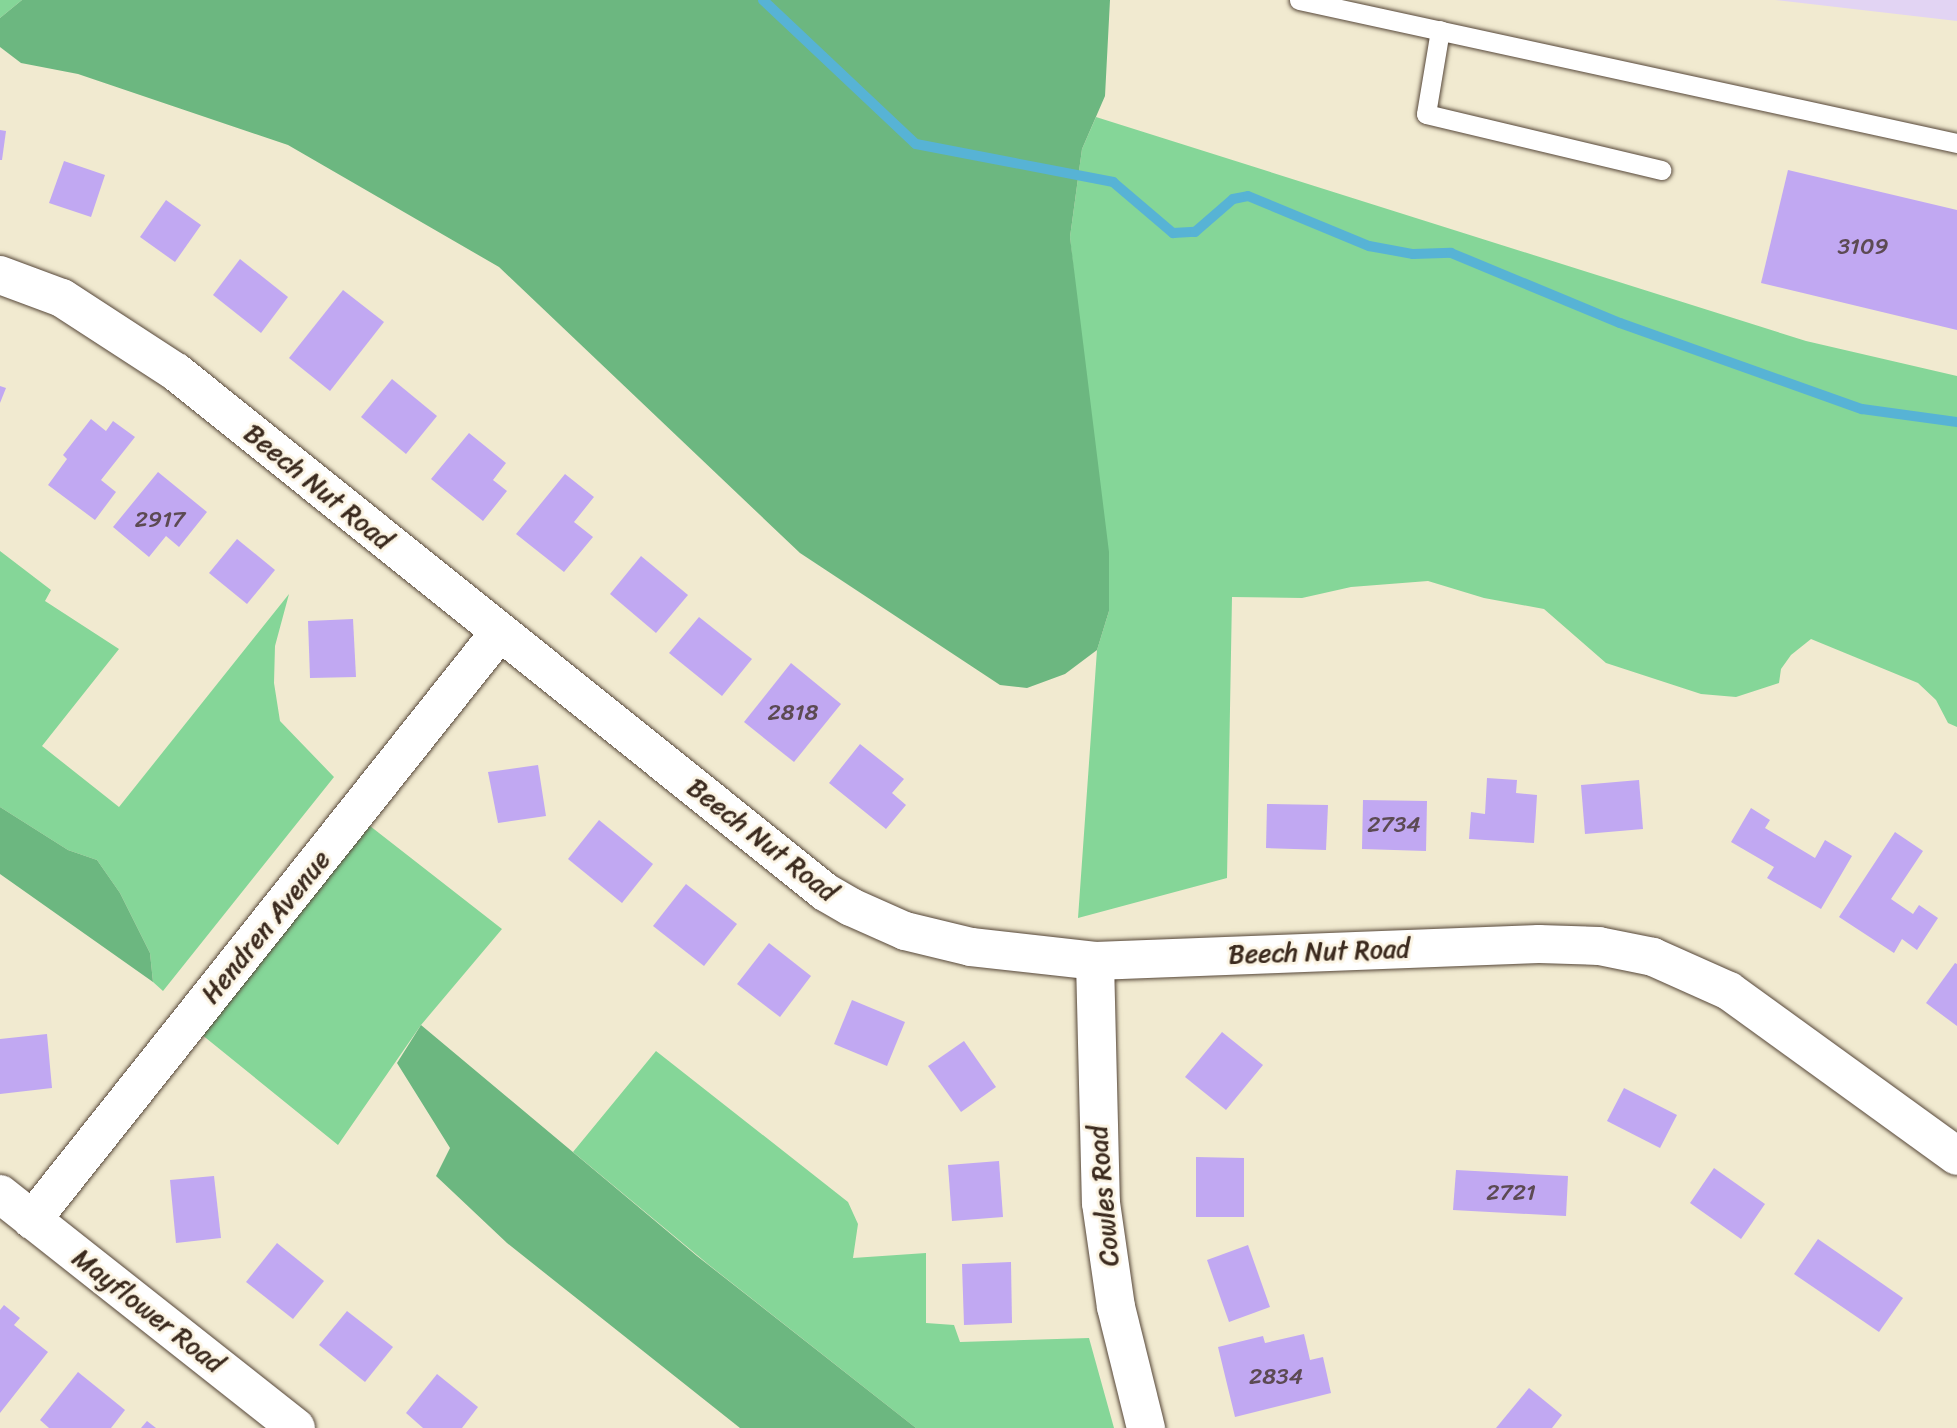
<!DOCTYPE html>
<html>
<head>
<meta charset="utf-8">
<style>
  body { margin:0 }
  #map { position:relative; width:1957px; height:1428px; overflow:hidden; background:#f1ead0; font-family:Sriracha,sans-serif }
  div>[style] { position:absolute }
  .built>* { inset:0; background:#e2d4f3 }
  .green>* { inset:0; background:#85d698 }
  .forest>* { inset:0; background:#6cb780 }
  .stream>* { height:10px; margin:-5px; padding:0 5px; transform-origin:5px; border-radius:5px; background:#57b3d5 }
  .building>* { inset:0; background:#c1a8f2 }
  .roads { filter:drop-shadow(0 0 2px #564739) drop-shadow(0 0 2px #564739) }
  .service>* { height:19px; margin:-9.5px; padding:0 9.5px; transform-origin:9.5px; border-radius:9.5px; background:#fff }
  .minor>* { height:38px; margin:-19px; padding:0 19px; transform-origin:19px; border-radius:19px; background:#fff }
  span { translate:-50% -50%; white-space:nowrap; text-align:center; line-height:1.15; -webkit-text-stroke:6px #fcf5e5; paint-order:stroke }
  .number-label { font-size:23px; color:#5c4a53 }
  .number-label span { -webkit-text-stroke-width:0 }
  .street-label { font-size:26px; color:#3b2a1e }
</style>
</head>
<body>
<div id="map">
  <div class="built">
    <i style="clip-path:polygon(1775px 0,1957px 0,1957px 21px)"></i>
  </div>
  <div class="green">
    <i style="clip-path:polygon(0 0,22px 0,0 18px)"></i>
    <i style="clip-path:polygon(1096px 117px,1806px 341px,1957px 376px,1957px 727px,1948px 723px,1936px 700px,1918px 683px,1811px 639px,1791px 655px,1781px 669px,1779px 683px,1736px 697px,1701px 694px,1606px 663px,1544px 609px,1484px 598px,1428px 581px,1351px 587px,1302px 598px,1232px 597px,1227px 878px,1078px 918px,1097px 650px,1109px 611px,1070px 237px,1082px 149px)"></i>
    <i style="clip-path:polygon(0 551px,51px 590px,45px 601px,119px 649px,42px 746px,119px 807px,289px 594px,275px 646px,274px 683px,280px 721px,334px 777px,163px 991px,153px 982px,150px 953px,120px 893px,97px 860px,68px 850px,0 807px)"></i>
    <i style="clip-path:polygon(370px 826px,502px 929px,421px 1025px,338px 1145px,201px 1034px)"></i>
    <i style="clip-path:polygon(656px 1051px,848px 1202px,858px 1224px,853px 1258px,926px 1253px,926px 1323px,954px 1325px,960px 1342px,1089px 1338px,1114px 1428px,916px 1428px,709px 1265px,573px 1152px)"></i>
  </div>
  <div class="forest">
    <i style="clip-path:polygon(22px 0,1110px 0,1105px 96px,1082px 149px,1070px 237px,1109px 552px,1109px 611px,1097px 650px,1065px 674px,1027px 688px,1000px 685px,800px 553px,499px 267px,288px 145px,78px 74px,21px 63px,0 47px,0 18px)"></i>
    <i style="clip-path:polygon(0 807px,68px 850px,97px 860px,120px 893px,150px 953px,153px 982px,0 874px)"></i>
    <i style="clip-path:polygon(421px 1025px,697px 1256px,916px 1428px,740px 1428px,507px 1243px,436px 1176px,450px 1148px,397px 1063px)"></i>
  </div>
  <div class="stream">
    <i style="left:763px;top:0;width:210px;rotate:43.3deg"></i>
    <i style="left:916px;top:144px;width:201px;rotate:10.9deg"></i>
    <i style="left:1113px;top:182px;width:79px;rotate:40.4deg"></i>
    <i style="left:1173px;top:233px;width:22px;rotate:-3deg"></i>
    <i style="left:1195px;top:232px;width:50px;rotate:-41deg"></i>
    <i style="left:1233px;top:199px;width:15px;rotate:-11deg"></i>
    <i style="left:1248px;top:196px;width:131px;rotate:22.5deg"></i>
    <i style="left:1369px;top:246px;width:45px;rotate:10.3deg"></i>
    <i style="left:1413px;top:254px;width:38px;rotate:-2deg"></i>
    <i style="left:1451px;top:253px;width:183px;rotate:22.5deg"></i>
    <i style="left:1620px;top:323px;width:257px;rotate:19.6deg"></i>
    <i style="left:1862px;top:409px;width:96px;rotate:7.8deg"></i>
  </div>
  <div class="building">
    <i style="clip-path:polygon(0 130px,6px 131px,2px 160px,0 160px)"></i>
    <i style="clip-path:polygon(64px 161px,105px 175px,91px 217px,49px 203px)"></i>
    <i style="clip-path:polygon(1788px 170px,1957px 210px,1957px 330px,1761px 283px)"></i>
    <i style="clip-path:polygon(166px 200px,201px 225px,175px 262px,140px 237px)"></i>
    <i style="clip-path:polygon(240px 259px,288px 297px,261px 333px,213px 295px)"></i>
    <i style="clip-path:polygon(343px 290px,384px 322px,330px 391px,289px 358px)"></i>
    <i style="clip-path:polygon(392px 379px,437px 416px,406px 454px,361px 417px)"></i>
    <i style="clip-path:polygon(0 386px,6px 388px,0 403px)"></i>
    <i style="clip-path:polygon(91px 419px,106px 431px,113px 421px,135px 437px,101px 480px,116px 492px,95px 520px,48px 485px,67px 459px,63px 455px)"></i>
    <i style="clip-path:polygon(469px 433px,506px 463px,493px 480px,507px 491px,483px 521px,431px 479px)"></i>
    <i style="clip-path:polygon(158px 472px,207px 512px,179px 547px,166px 536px,149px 557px,113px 527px)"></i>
    <i style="clip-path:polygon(565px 474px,594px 497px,574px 522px,593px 537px,564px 572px,516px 534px)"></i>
    <i style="clip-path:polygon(237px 539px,275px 570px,247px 604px,209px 573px)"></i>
    <i style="clip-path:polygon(641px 556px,688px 595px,656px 633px,610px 594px)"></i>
    <i style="clip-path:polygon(699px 617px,752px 659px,722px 696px,669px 653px)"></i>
    <i style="clip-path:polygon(353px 619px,356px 677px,310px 678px,308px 621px)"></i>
    <i style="clip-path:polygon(791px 663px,841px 704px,794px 762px,744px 722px)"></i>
    <i style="clip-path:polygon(860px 744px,904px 779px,892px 793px,906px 805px,886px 829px,829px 783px)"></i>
    <i style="clip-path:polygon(538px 765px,546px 816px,498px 823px,488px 772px)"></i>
    <i style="clip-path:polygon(1487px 778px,1517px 780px,1516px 793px,1537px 795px,1534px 843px,1469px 839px,1471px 812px,1485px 814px)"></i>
    <i style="clip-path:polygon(1639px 780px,1643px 829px,1585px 834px,1581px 785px)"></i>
    <i style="clip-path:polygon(1363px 800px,1427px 801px,1426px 851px,1362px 849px)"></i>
    <i style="clip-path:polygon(1267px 804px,1328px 805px,1326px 850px,1266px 848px)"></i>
    <i style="clip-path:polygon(1751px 808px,1770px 820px,1765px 828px,1815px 858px,1825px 840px,1852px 856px,1821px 909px,1767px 878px,1774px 867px,1731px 842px)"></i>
    <i style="clip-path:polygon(599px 820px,653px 864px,622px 903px,568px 859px)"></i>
    <i style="clip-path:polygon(1895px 832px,1923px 851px,1891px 899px,1913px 914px,1919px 905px,1938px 918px,1917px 950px,1902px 939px,1894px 953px,1839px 917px)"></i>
    <i style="clip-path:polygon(686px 884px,737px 924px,704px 966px,653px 926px)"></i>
    <i style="clip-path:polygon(769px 943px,811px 976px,780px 1017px,737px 984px)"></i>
    <i style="clip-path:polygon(1955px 963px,1957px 964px,1957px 1026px,1926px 1003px)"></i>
    <i style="clip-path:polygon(852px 1000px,905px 1022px,887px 1066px,834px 1044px)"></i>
    <i style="clip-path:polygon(1222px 1032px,1263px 1065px,1226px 1110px,1185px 1077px)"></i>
    <i style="clip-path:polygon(47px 1034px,52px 1088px,0 1094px,0 1039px)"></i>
    <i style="clip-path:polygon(964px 1041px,996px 1087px,961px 1112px,928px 1066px)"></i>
    <i style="clip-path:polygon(1624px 1088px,1677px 1115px,1660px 1148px,1607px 1121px)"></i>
    <i style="clip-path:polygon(1196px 1157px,1244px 1158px,1244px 1217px,1196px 1217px)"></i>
    <i style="clip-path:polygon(999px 1161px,1003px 1217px,952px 1221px,948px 1165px)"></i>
    <i style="clip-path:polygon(1714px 1168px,1765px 1204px,1741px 1239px,1690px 1203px)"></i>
    <i style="clip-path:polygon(1456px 1170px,1568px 1176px,1566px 1216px,1453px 1210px)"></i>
    <i style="clip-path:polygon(214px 1176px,221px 1238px,176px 1243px,170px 1180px)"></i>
    <i style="clip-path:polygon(1818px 1239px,1903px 1298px,1879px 1332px,1794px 1274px)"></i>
    <i style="clip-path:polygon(277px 1243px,324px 1281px,293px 1319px,246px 1282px)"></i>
    <i style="clip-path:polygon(1248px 1245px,1270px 1307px,1229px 1322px,1207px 1260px)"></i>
    <i style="clip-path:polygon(1011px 1262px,1012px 1323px,964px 1325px,962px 1264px)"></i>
    <i style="clip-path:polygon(4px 1305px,20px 1318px,14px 1325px,48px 1352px,0 1413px,0 1310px)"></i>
    <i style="clip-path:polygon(347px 1311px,393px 1347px,365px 1382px,319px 1345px)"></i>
    <i style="clip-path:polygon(1304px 1334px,1310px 1360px,1323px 1357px,1331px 1393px,1235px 1417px,1218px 1347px,1263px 1336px,1265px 1343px)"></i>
    <i style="clip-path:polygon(78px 1372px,125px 1410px,111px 1428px,49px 1428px,40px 1420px)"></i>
    <i style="clip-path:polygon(437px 1374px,478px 1407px,462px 1428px,423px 1428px,406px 1413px)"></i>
    <i style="clip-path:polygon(1529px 1388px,1562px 1415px,1552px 1428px,1496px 1428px)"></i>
    <i style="clip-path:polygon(147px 1421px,156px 1428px,141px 1428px)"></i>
  </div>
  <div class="roads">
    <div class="service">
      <i style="left:1299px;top:0;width:673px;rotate:12.26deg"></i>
      <i style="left:1440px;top:30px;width:85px;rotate:99.5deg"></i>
      <i style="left:1426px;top:114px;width:242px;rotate:13.4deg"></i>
    </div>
    <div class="minor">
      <i style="left:0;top:275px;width:66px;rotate:20.4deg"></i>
      <i style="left:62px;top:298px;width:136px;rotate:33deg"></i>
      <i style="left:176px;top:372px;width:832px;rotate:38.7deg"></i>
      <i style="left:825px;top:892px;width:30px;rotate:30deg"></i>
      <i style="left:851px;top:907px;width:59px;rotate:24deg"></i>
      <i style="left:905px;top:931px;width:68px;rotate:13.6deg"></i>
      <i style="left:971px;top:947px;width:125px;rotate:6.4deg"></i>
      <i style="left:1095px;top:961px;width:444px;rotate:-2.2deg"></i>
      <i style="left:1539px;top:944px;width:60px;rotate:1.9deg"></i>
      <i style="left:1599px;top:946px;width:55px;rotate:11.5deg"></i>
      <i style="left:1653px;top:957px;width:83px;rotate:24.1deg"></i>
      <i style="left:1729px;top:991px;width:281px;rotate:35.9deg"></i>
      <i style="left:1095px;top:961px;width:242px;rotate:88.6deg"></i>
      <i style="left:1101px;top:1203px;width:105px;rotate:81.8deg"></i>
      <i style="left:1116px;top:1307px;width:125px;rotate:76.1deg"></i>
      <i style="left:0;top:1194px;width:377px;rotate:38.3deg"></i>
      <i style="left:32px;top:1220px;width:750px;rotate:-51.5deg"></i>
    </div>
  </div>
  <div class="number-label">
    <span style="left:1863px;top:247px">3109</span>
    <span style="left:160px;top:520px">2917</span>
    <span style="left:793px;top:713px">2818</span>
    <span style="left:1394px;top:825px">2734</span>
    <span style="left:1511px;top:1193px">2721</span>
    <span style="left:1276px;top:1377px">2834</span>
  </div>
  <div class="street-label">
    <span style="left:318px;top:487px;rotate:39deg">Beech Nut Road</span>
    <span style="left:762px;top:840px;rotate:38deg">Beech Nut Road</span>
    <span style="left:266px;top:927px;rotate:-51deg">Hendren Avenue</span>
    <span style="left:1319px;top:952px;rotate:-2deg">Beech Nut Road</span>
    <span style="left:1104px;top:1196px;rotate:-95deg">Cowles Road</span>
    <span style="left:148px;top:1311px;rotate:38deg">Mayflower Road</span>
  </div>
</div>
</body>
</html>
